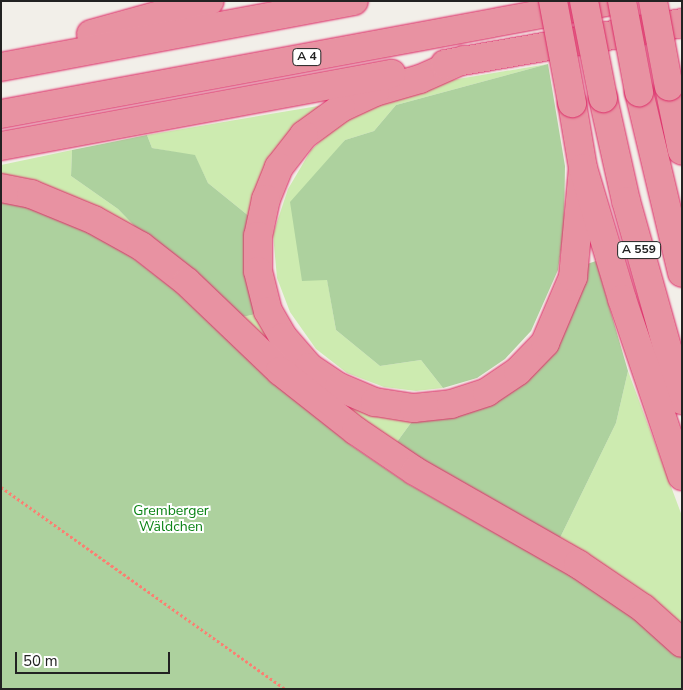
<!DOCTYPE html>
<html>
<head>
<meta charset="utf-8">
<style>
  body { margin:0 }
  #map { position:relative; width:683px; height:690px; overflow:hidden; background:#f2efe9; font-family:"Nunito Sans",sans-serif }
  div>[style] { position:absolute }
  .grass>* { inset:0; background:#cdebb0 }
  .forest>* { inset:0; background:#add19e }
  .path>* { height:3px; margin-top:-1.5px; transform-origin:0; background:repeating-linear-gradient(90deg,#fa8072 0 2.5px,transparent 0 5px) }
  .roads { filter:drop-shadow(0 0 1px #dc2a67) drop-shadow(0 0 1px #dc2a67) }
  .highway>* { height:28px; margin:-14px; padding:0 14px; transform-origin:14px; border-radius:14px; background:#e892a2 }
  .bridges { filter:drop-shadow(0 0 1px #dc2a67) drop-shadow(0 0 1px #dc2a67) }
  .highway-bridge>* { height:28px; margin:-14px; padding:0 14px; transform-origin:14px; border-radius:14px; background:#e892a2 }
  span { translate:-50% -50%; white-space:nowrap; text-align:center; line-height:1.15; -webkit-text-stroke:4px #fff; paint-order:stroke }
  .shield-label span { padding:1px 4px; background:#fff; border:1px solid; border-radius:4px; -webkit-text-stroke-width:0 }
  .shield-label { font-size:12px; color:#222; font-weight:700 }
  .park-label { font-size:14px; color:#0c8416 }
  .frame { position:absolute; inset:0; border:2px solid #222; pointer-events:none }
  .scale { position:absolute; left:15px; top:652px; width:155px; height:22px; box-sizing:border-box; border:2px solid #222; border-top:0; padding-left:6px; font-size:15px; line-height:18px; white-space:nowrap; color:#222; -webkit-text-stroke:4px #fff; paint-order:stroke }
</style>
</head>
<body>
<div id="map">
  <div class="grass">
    <i style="clip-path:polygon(548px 64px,396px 105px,374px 131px,345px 140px,326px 164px,302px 280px,327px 279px,336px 330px,380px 366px,421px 360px,443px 388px,416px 391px,384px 387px,347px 373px,316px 349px,290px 312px,277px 278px,273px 234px,288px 189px,311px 150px,343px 119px,389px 97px,452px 80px)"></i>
    <i style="clip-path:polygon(324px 105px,250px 217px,208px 183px,195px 156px,152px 148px,147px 135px)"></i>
    <i style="clip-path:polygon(72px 150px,71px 176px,118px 209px,146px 238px,1px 177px,1px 165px)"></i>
    <i style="clip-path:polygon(261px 313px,275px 339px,416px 416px,394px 446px,238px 318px)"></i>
    <i style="clip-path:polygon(628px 371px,682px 516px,682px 631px,558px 542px,616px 423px)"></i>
  </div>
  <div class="forest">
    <i style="clip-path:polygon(548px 64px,565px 166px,564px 229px,558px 270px,531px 331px,505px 359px,477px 378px,443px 388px,421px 360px,380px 366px,336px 330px,327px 280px,302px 281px,290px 202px,345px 140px,374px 131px,396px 105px)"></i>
    <i style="clip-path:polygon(147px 135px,152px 148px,195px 155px,208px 183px,250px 217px,261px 313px,238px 318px,146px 238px,118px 209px,71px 176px,72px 150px)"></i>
    <i style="clip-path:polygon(1px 199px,29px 205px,90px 231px,133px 258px,177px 292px,272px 382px,352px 446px,408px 484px,574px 577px,636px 619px,682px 657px,682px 689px,1px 689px)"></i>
    <i style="clip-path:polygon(596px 261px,628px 371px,616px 423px,558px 542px,394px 446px,416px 416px,492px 400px,587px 264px)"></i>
  </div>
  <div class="path">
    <i style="left:1px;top:487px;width:349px;rotate:35.4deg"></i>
  </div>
  <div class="roads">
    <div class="highway">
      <i style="left:91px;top:34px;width:123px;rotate:-15.5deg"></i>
      <i style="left:463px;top:60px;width:47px;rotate:156.2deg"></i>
      <i style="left:420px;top:79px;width:47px;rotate:163.9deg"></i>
      <i style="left:375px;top:92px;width:38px;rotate:155deg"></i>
      <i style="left:341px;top:108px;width:46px;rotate:143.9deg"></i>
      <i style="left:304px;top:135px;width:41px;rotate:128deg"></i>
      <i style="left:279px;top:167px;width:35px;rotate:112deg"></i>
      <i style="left:266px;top:199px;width:38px;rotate:102deg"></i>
      <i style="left:258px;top:236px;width:35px;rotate:90deg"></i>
      <i style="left:258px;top:271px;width:41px;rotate:76deg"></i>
      <i style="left:268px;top:311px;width:30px;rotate:60deg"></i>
      <i style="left:283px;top:337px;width:40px;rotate:49deg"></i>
      <i style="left:309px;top:367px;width:36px;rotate:34deg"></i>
      <i style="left:339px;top:387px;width:39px;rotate:23deg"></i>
      <i style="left:375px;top:402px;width:39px;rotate:9deg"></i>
      <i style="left:414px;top:408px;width:37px;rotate:-6deg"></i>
      <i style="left:451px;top:404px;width:38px;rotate:-18deg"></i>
      <i style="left:487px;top:392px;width:37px;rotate:-34deg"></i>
      <i style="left:518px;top:371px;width:39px;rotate:-46deg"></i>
      <i style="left:545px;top:343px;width:72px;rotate:-67deg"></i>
      <i style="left:573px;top:277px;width:109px;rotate:-84.8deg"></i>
      <i style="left:445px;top:64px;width:241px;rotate:-9.8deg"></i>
      <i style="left:1px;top:67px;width:359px;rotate:-10.6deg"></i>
      <i style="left:669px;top:87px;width:65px;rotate:78.5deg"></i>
      <i style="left:639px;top:92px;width:186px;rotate:76.6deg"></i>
      <i style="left:603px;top:98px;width:106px;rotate:77.4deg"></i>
      <i style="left:626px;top:201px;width:207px;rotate:74.3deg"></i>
      <i style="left:572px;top:103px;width:66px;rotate:80.4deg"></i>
      <i style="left:583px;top:168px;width:137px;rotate:73.4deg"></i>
      <i style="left:622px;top:299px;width:187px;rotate:71.3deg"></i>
      <i style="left:1px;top:114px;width:621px;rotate:-10.48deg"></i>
      <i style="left:1px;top:146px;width:397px;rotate:-10.5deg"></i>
      <i style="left:1px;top:188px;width:31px;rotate:11deg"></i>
      <i style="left:31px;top:194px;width:68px;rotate:22.4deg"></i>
      <i style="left:94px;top:220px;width:54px;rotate:29deg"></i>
      <i style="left:141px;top:246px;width:58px;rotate:38deg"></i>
      <i style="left:187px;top:282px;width:129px;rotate:43.7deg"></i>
      <i style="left:280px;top:371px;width:97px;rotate:38.3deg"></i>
      <i style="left:356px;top:431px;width:71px;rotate:34.1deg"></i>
      <i style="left:415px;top:471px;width:188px;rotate:29.7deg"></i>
      <i style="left:578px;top:564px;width:78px;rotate:34.1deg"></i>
      <i style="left:643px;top:608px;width:52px;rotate:41.9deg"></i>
    </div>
  </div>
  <div class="bridges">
    <div class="highway-bridge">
      <i style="left:553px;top:1px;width:104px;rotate:79.4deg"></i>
      <i style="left:584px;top:1px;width:99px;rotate:78.9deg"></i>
      <i style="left:622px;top:1px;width:93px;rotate:79.4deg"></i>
      <i style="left:653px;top:1px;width:87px;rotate:79.5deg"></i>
    </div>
  </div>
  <div class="shield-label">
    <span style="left:307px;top:57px">A 4</span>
    <span style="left:639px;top:250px">A 559</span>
  </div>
  <div class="park-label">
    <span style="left:171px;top:519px">Gremberger<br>Wäldchen</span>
  </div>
  <div class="frame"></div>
  <div class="scale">50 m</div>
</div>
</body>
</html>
